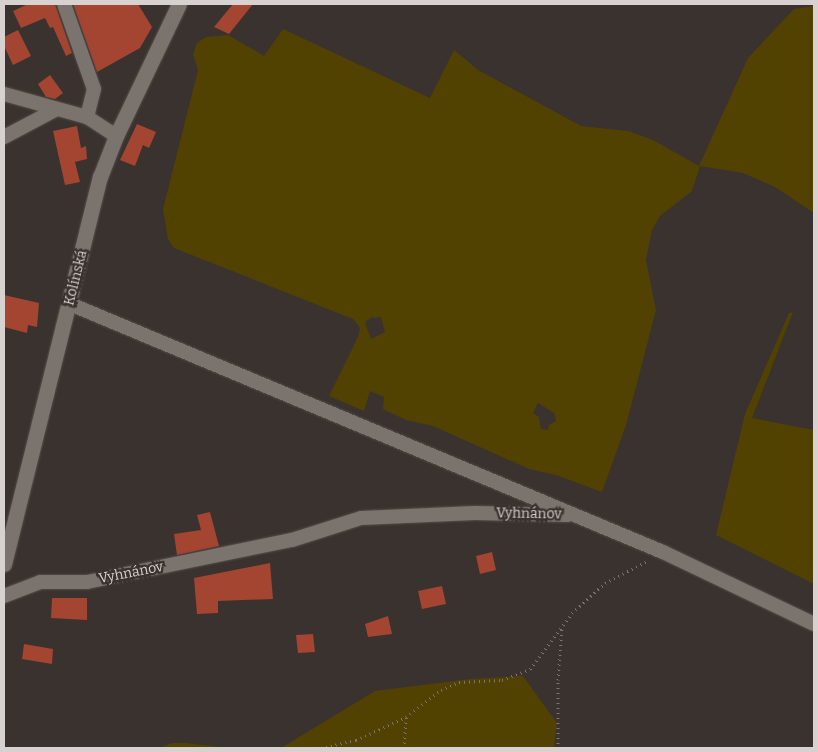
<!DOCTYPE html>
<html>
<head>
<meta charset="utf-8">
<style>
  body { margin:0 }
  #map { position:relative; width:818px; height:752px; overflow:hidden; background:#39322e; font-family:Bitter,serif }
  div>[style] { position:absolute }
  .green>* { inset:0; background:#514202 }
  .building>* { inset:0; background:#a34531 }
  .path>* { height:3px; margin-top:-1.5px; transform-origin:0; background:repeating-linear-gradient(90deg,#7b7571 0 1px,transparent 0 5px) }
  .roads { filter:drop-shadow(0 0 1px #544e4a) drop-shadow(0 0 1px #544e4a) }
  .minor>* { height:14px; margin:-7px; padding:0 7px; transform-origin:7px; border-radius:7px; background:#7b736e }
  .tertiary>* { height:15px; margin:-7.5px; padding:0 7.5px; transform-origin:7.5px; border-radius:7.5px; background:#7b736e }
  span { translate:-50% -50%; white-space:nowrap; text-align:center; line-height:1.15; -webkit-text-stroke:4.5px #39322e; paint-order:stroke }
  .street-label { font-size:14px; color:#d7d2cf }
  .frame { position:absolute; inset:0; border:5px solid #d7d2cf; pointer-events:none }
</style>
</head>
<body>
<div id="map">
  <div class="green">
    <i style="clip-path:polygon(evenodd,814px 6px,814px 213px,775px 187px,743px 173px,700px 166px,692px 191px,660px 216px,652px 230px,646px 260px,656px 310px,626px 425px,602px 492px,556px 475px,529px 469px,433px 426px,406px 420px,383px 409px,384px 397px,370px 391px,364px 411px,329px 396px,358px 337px,360px 328px,353px 319px,174px 248px,168px 239px,163px 209px,198px 70px,193px 54px,197px 43px,206px 37px,228px 35px,264px 56px,283px 29px,430px 98px,454px 50px,478px 70px,581px 126px,628px 131px,653px 140px,699px 166px,748px 58px,794px 9px,814px 6px,381px 317px,385px 332px,371px 339px,365px 323px,370px 318px,381px 317px,814px 6px,538px 403px,554px 413px,556px 421px,549px 425px,548px 430px,541px 429px,539px 417px,533px 413px,538px 403px)"></i>
    <i style="clip-path:polygon(793px 312px,752px 418px,814px 430px,814px 584px,716px 535px,745px 414px,789px 313px)"></i>
    <i style="clip-path:polygon(523px 676px,557px 723px,554px 748px,281px 748px,375px 691px,470px 679px)"></i>
    <i style="clip-path:polygon(172px 743px,186px 743px,228px 748px,160px 748px)"></i>
  </div>
  <div class="building">
    <i style="clip-path:polygon(28px 4px,55px 4px,72px 53px,66px 56px,53px 27px,50px 28px,45px 18px,21px 28px,13px 11px)"></i>
    <i style="clip-path:polygon(73px 4px,138px 4px,152px 27px,140px 48px,97px 72px)"></i>
    <i style="clip-path:polygon(233px 4px,253px 4px,229px 34px,214px 27px)"></i>
    <i style="clip-path:polygon(18px 30px,31px 56px,13px 65px,4px 46px,4px 37px)"></i>
    <i style="clip-path:polygon(50px 75px,63px 93px,55px 99px,46px 97px,38px 84px)"></i>
    <i style="clip-path:polygon(137px 124px,156px 132px,149px 148px,143px 145px,135px 166px,120px 160px)"></i>
    <i style="clip-path:polygon(77px 126px,81px 148px,86px 146px,87px 159px,75px 162px,80px 182px,65px 185px,53px 131px)"></i>
    <i style="clip-path:polygon(4px 295px,39px 303px,37px 327px,28px 325px,27px 333px,4px 327px)"></i>
    <i style="clip-path:polygon(210px 512px,219px 546px,177px 555px,174px 534px,201px 530px,197px 515px)"></i>
    <i style="clip-path:polygon(492px 552px,496px 570px,480px 574px,476px 556px)"></i>
    <i style="clip-path:polygon(270px 563px,273px 599px,218px 601px,218px 613px,197px 614px,194px 578px)"></i>
    <i style="clip-path:polygon(442px 586px,446px 604px,422px 609px,418px 591px)"></i>
    <i style="clip-path:polygon(52px 598px,87px 598px,87px 620px,51px 618px)"></i>
    <i style="clip-path:polygon(388px 616px,392px 634px,368px 637px,365px 624px)"></i>
    <i style="clip-path:polygon(313px 634px,315px 652px,298px 653px,296px 635px)"></i>
    <i style="clip-path:polygon(24px 644px,53px 649px,52px 664px,22px 659px)"></i>
  </div>
  <div class="path">
    <i style="left:321px;top:748px;width:36px;rotate:-13deg"></i>
    <i style="left:356px;top:740px;width:55px;rotate:-24.7deg"></i>
    <i style="left:406px;top:717px;width:44px;rotate:-37.6deg"></i>
    <i style="left:441px;top:690px;width:20px;rotate:-24deg"></i>
    <i style="left:459px;top:682px;width:43px;rotate:-2.7deg"></i>
    <i style="left:502px;top:680px;width:30px;rotate:-21deg"></i>
    <i style="left:530px;top:669px;width:70px;rotate:-53.1deg"></i>
    <i style="left:572px;top:613px;width:45px;rotate:-42.3deg"></i>
    <i style="left:605px;top:583px;width:47px;rotate:-27.6deg"></i>
    <i style="left:404px;top:748px;width:31px;rotate:-86deg"></i>
    <i style="left:558px;top:748px;width:68px;rotate:-90deg"></i>
    <i style="left:558px;top:680px;width:53px;rotate:-85.7deg"></i>
  </div>
  <div class="roads">
    <div class="minor">
      <i style="left:64px;top:4px;width:90px;rotate:70.6deg"></i>
      <i style="left:94px;top:89px;width:29px;rotate:104deg"></i>
      <i style="left:4px;top:94px;width:86px;rotate:15.5deg"></i>
      <i style="left:87px;top:117px;width:35px;rotate:33deg"></i>
      <i style="left:4px;top:137px;width:58px;rotate:-27.9deg"></i>
      <i style="left:70px;top:304px;width:643px;rotate:22.7deg"></i>
      <i style="left:663px;top:552px;width:167px;rotate:25.5deg"></i>
      <i style="left:4px;top:596px;width:39px;rotate:-21deg"></i>
      <i style="left:40px;top:582px;width:47px"></i>
      <i style="left:87px;top:582px;width:209px;rotate:-11.6deg"></i>
      <i style="left:292px;top:540px;width:72px;rotate:-17.7deg"></i>
      <i style="left:361px;top:518px;width:114px;rotate:-2.5deg"></i>
      <i style="left:475px;top:513px;width:93px;rotate:1.2deg"></i>
    </div>
    <div class="tertiary">
      <i style="left:4px;top:564px;width:399px;rotate:-76.1deg"></i>
      <i style="left:100px;top:177px;width:44px;rotate:-68.7deg"></i>
      <i style="left:116px;top:136px;width:146px;rotate:-64.5deg"></i>
    </div>
  </div>
  <div class="street-label">
    <span style="left:76px;top:278px;rotate:-76deg">Kolínská</span>
    <span style="left:529px;top:514px;rotate:1deg">Vyhnánov</span>
    <span style="left:131px;top:573px;rotate:-11deg">Vyhnánov</span>
  </div>
  <div class="frame"></div>
</div>
</body>
</html>
